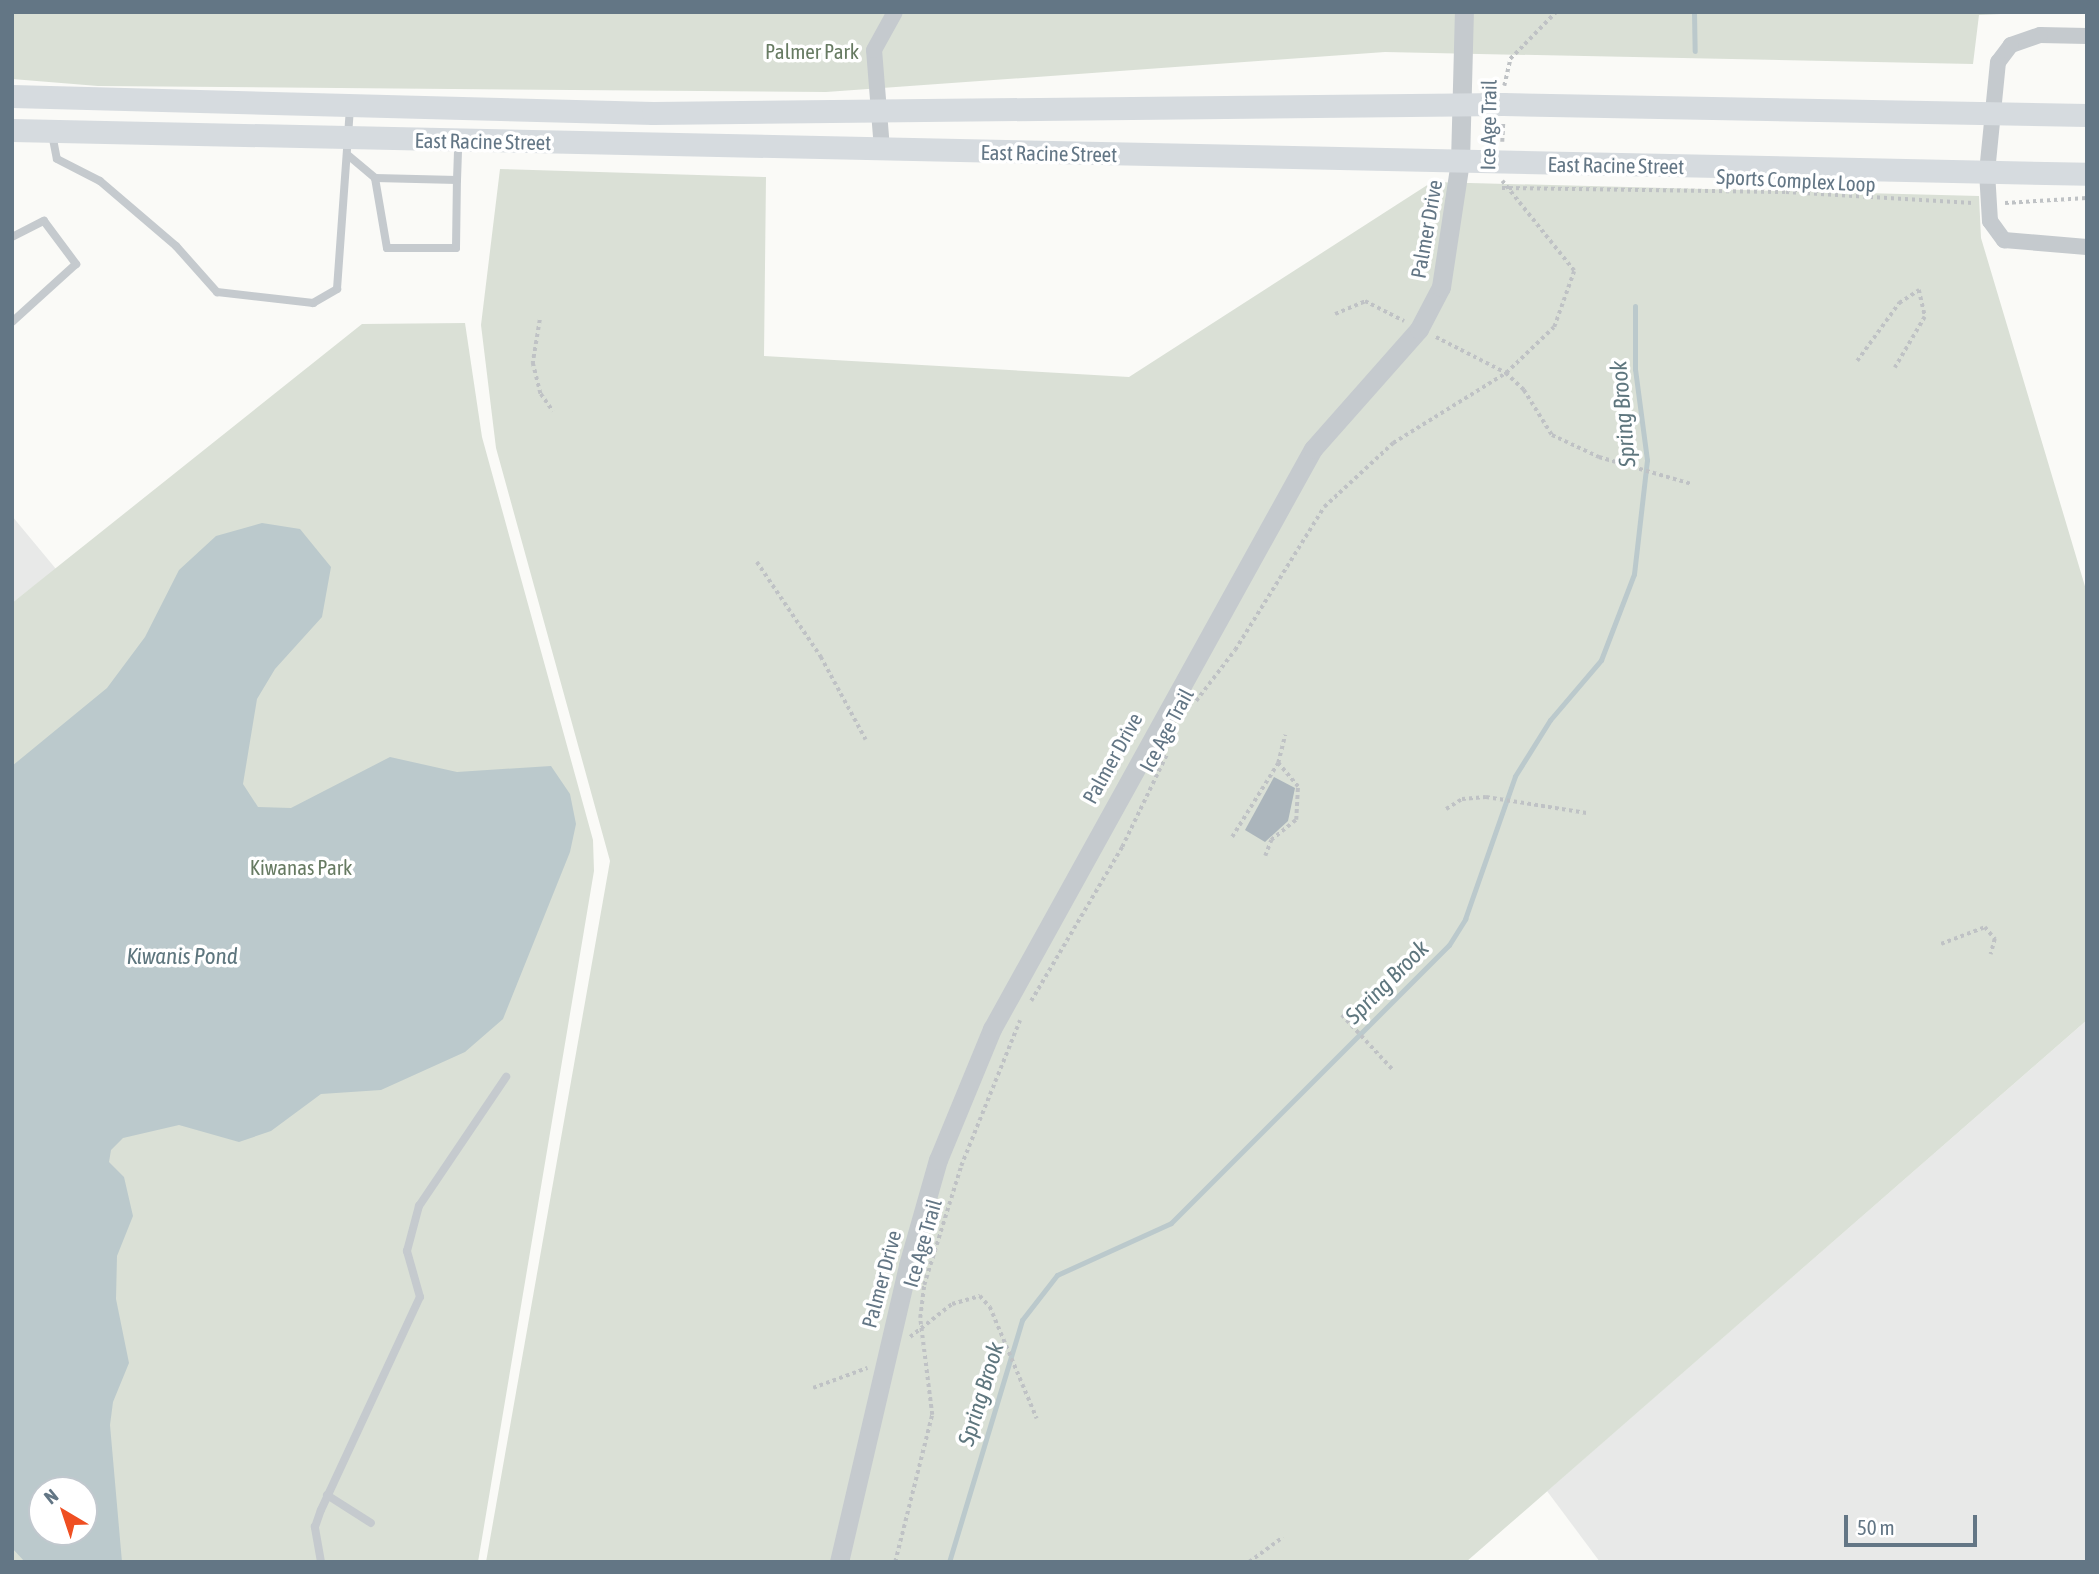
<!DOCTYPE html>
<html>
<head>
<meta charset="utf-8">
<style>
  body { margin:0 }
  #map { position:relative; width:2099px; height:1574px; overflow:hidden; background:#fafaf7; font-family:"Asap Condensed",sans-serif }
  div>[style] { position:absolute }
  .built>* { inset:0; background:#e8e9e8 }
  .green>* { inset:0; background:#dae0d6 }
  .water>* { inset:0; background:#bbc9cc }
  .stream>* { height:5px; margin:-2.5px; padding:0 2.5px; transform-origin:2.5px; border-radius:2.5px; background:#bbc9cc }
  .building>* { inset:0; background:#abb5bc }
  .path>* { height:3.5px; margin-top:-1.75px; transform-origin:0; background:repeating-linear-gradient(90deg,#bfc2c5 0 3.5px,transparent 0 7px) }
  .service>* { height:8px; margin:-4px; padding:0 4px; transform-origin:4px; border-radius:4px; background:#c5cace }
  .minor>* { height:16px; margin:-8px; padding:0 8px; transform-origin:8px; border-radius:8px; background:#c5cace }
  .tertiary>* { height:19px; margin:-9.5px; padding:0 9.5px; transform-origin:9.5px; border-radius:9.5px; background:#c5cace }
  .secondary>* { height:23px; margin:-11.5px; padding:0 11.5px; transform-origin:11.5px; border-radius:11.5px; background:#d6dbdf }
  span { translate:-50% -50%; white-space:nowrap; text-align:center; line-height:1.15; -webkit-text-stroke:7px #fff; paint-order:stroke }
  .park-label { font-size:21px; color:#677b62 }
  .street-label { font-size:21px; color:#637685 }
  .water-label { font-size:23px; color:#5e767e; font-style:italic }
  .frame { position:absolute; inset:0; border:14px solid #637685; pointer-events:none }
  .north { position:absolute; left:28px; top:1476px; width:70px; height:70px; box-sizing:border-box; background:#fff; border:2px solid #c1c8ce; border-radius:50%; rotate:321deg; font-size:19px; font-weight:700; line-height:28px; text-align:center; color:#637685 }
  .north::after { content:''; display:block; margin:auto; width:24px; height:32px; background:#ef4f22; clip-path:polygon(50% 0,100% 100%,50% 72%,0 100%) }
  .scale { position:absolute; left:1844px; top:1515px; width:133px; height:32px; box-sizing:border-box; border:4px solid #637685; border-top:0; padding-left:9px; font-size:21px; line-height:24px; white-space:nowrap; color:#637685; -webkit-text-stroke:5px #fff; paint-order:stroke }
</style>
</head>
<body>
<div id="map">
  <div class="built">
    <i style="clip-path:polygon(12px 516px,56px 569px,12px 603px)"></i>
    <i style="clip-path:polygon(2087px 1020px,2087px 1562px,1600px 1562px,1547px 1491px)"></i>
  </div>
  <div class="green">
    <i style="clip-path:polygon(12px 12px,2043px 12px,1979px 15px,1973px 64px,1385px 52px,826px 92px,98px 86px,12px 79px)"></i>
    <i style="clip-path:polygon(500px 169px,766px 177px,764px 356px,1129px 377px,1432px 182px,1979px 196px,1981px 238px,2087px 593px,2087px 1020px,1466px 1562px,486px 1562px,610px 861px,496px 448px,481px 325px)"></i>
    <i style="clip-path:polygon(evenodd,465px 323px,482px 437px,593px 840px,594px 871px,478px 1562px,12px 1562px,12px 603px,362px 324px,465px 323px,42px 1490px,84px 1490px,84px 1532px,42px 1532px,42px 1490px)"></i>
  </div>
  <div class="water">
    <i style="clip-path:polygon(evenodd,262px 523px,300px 529px,331px 567px,322px 617px,275px 669px,257px 699px,243px 784px,258px 807px,291px 808px,390px 757px,457px 772px,551px 766px,570px 794px,576px 824px,570px 852px,503px 1019px,465px 1052px,381px 1090px,321px 1094px,271px 1131px,239px 1142px,179px 1125px,123px 1138px,111px 1150px,109px 1162px,124px 1177px,133px 1216px,117px 1256px,116px 1299px,129px 1363px,113px 1402px,110px 1425px,122px 1562px,25px 1562px,12px 1548px,12px 766px,107px 688px,145px 637px,179px 570px,216px 536px,262px 523px,42px 1490px,84px 1490px,84px 1532px,42px 1532px,42px 1490px)"></i>
  </div>
  <div class="stream">
    <i style="left:1694px;top:12px;width:39px;rotate:89deg"></i>
    <i style="left:949px;top:1562px;width:253px;rotate:-73.2deg"></i>
    <i style="left:1022px;top:1320px;width:57px;rotate:-52.1deg"></i>
    <i style="left:1057px;top:1275px;width:125px;rotate:-24.5deg"></i>
    <i style="left:1171px;top:1223px;width:393px;rotate:-45deg"></i>
    <i style="left:1449px;top:945px;width:31px;rotate:-58deg"></i>
    <i style="left:1465px;top:919px;width:151px;rotate:-70.7deg"></i>
    <i style="left:1515px;top:776px;width:66px;rotate:-58deg"></i>
    <i style="left:1550px;top:720px;width:79px;rotate:-49.6deg"></i>
    <i style="left:1601px;top:660px;width:92px;rotate:-69deg"></i>
    <i style="left:1634px;top:574px;width:115px;rotate:-83.5deg"></i>
    <i style="left:1647px;top:460px;width:92px;rotate:-97.5deg"></i>
    <i style="left:1635px;top:369px;width:63px;rotate:-90deg"></i>
  </div>
  <div class="building">
    <i style="clip-path:polygon(1274px 777px,1295px 788px,1288px 821px,1265px 842px,1245px 830px)"></i>
  </div>
  <div class="path">
    <i style="left:1504px;top:86px;width:28px;rotate:-77deg"></i>
    <i style="left:1510px;top:59px;width:66px;rotate:-45.6deg"></i>
    <i style="left:1502px;top:142px;width:20px;rotate:-87deg"></i>
    <i style="left:1502px;top:188px;width:284px;rotate:0.8deg"></i>
    <i style="left:1786px;top:192px;width:187px;rotate:3.4deg"></i>
    <i style="left:2005px;top:203px;width:82px;rotate:-3.5deg"></i>
    <i style="left:1335px;top:314px;width:33px;rotate:-23deg"></i>
    <i style="left:1365px;top:301px;width:44px;rotate:27.1deg"></i>
    <i style="left:540px;top:320px;width:44px;rotate:99.2deg"></i>
    <i style="left:533px;top:363px;width:32px;rotate:76deg"></i>
    <i style="left:541px;top:394px;width:21px;rotate:55deg"></i>
    <i style="left:1436px;top:337px;width:79px;rotate:27.2deg"></i>
    <i style="left:1506px;top:373px;width:25px;rotate:43deg"></i>
    <i style="left:1524px;top:390px;width:53px;rotate:58.1deg"></i>
    <i style="left:1552px;top:435px;width:52px;rotate:25.1deg"></i>
    <i style="left:1599px;top:457px;width:97px;rotate:16.2deg"></i>
    <i style="left:1857px;top:361px;width:72px;rotate:-54.1deg"></i>
    <i style="left:1899px;top:303px;width:24px;rotate:-33deg"></i>
    <i style="left:1919px;top:290px;width:28px;rotate:77deg"></i>
    <i style="left:1925px;top:317px;width:59px;rotate:120.5deg"></i>
    <i style="left:757px;top:562px;width:115px;rotate:56deg"></i>
    <i style="left:821px;top:657px;width:94px;rotate:61.5deg"></i>
    <i style="left:1196px;top:701px;width:64px;rotate:-52.6deg"></i>
    <i style="left:1235px;top:650px;width:168px;rotate:-58.1deg"></i>
    <i style="left:1324px;top:507px;width:94px;rotate:-42.8deg"></i>
    <i style="left:1393px;top:443px;width:133px;rotate:-31.8deg"></i>
    <i style="left:1506px;top:373px;width:66px;rotate:-43.8deg"></i>
    <i style="left:1554px;top:327px;width:59px;rotate:-70.3deg"></i>
    <i style="left:1574px;top:271px;width:115px;rotate:-128.7deg"></i>
    <i style="left:1446px;top:809px;width:19px;rotate:-32deg"></i>
    <i style="left:1462px;top:799px;width:24px;rotate:-5deg"></i>
    <i style="left:1486px;top:797px;width:102px;rotate:9deg"></i>
    <i style="left:1232px;top:837px;width:87px;rotate:-58.1deg"></i>
    <i style="left:1278px;top:763px;width:29px;rotate:-76deg"></i>
    <i style="left:1265px;top:856px;width:17px;rotate:-69deg"></i>
    <i style="left:1271px;top:840px;width:32px;rotate:-39deg"></i>
    <i style="left:1296px;top:820px;width:33px;rotate:-87deg"></i>
    <i style="left:1298px;top:787px;width:31px;rotate:-130deg"></i>
    <i style="left:1941px;top:944px;width:47px;rotate:-21.1deg"></i>
    <i style="left:1985px;top:927px;width:16px;rotate:50deg"></i>
    <i style="left:1995px;top:939px;width:16px;rotate:105deg"></i>
    <i style="left:1031px;top:1001px;width:179px;rotate:-59.4deg"></i>
    <i style="left:1122px;top:847px;width:103px;rotate:-64.2deg"></i>
    <i style="left:1342px;top:1015px;width:76px;rotate:47.1deg"></i>
    <i style="left:910px;top:1337px;width:53px;rotate:-38.2deg"></i>
    <i style="left:952px;top:1304px;width:29px;rotate:-16deg"></i>
    <i style="left:980px;top:1296px;width:15px;rotate:48deg"></i>
    <i style="left:990px;top:1307px;width:121px;rotate:67.2deg"></i>
    <i style="left:813px;top:1388px;width:58px;rotate:-20.3deg"></i>
    <i style="left:895px;top:1562px;width:152px;rotate:-75.9deg"></i>
    <i style="left:932px;top:1415px;width:98px;rotate:-97.1deg"></i>
    <i style="left:920px;top:1318px;width:33px;rotate:-83deg"></i>
    <i style="left:924px;top:1285px;width:125px;rotate:-72.7deg"></i>
    <i style="left:961px;top:1166px;width:157px;rotate:-68deg"></i>
    <i style="left:1249px;top:1562px;width:42px;rotate:-36.3deg"></i>
  </div>
  <div class="service">
    <i style="left:52px;top:134px;width:25px;rotate:79deg"></i>
    <i style="left:57px;top:159px;width:48px;rotate:27.1deg"></i>
    <i style="left:100px;top:181px;width:100px;rotate:40.5deg"></i>
    <i style="left:176px;top:246px;width:62px;rotate:48.3deg"></i>
    <i style="left:217px;top:292px;width:97px;rotate:6.5deg"></i>
    <i style="left:313px;top:303px;width:28px;rotate:-30deg"></i>
    <i style="left:337px;top:289px;width:182px;rotate:-85.9deg"></i>
    <i style="left:349px;top:156px;width:34px;rotate:40deg"></i>
    <i style="left:375px;top:178px;width:82px;rotate:1.4deg"></i>
    <i style="left:457px;top:180px;width:38px;rotate:-88deg"></i>
    <i style="left:375px;top:178px;width:71px;rotate:80.3deg"></i>
    <i style="left:387px;top:248px;width:69px"></i>
    <i style="left:456px;top:248px;width:68px;rotate:-89.2deg"></i>
    <i style="left:12px;top:237px;width:36px;rotate:-27deg"></i>
    <i style="left:44px;top:221px;width:54px;rotate:53.3deg"></i>
    <i style="left:76px;top:264px;width:86px;rotate:137.8deg"></i>
    <i style="left:327px;top:1495px;width:52px;rotate:32.5deg"></i>
    <i style="left:321px;top:1562px;width:36px;rotate:-100deg"></i>
    <i style="left:315px;top:1527px;width:18px;rotate:-71deg"></i>
    <i style="left:321px;top:1510px;width:235px;rotate:-65.1deg"></i>
    <i style="left:420px;top:1297px;width:48px;rotate:-105.8deg"></i>
    <i style="left:407px;top:1251px;width:47px;rotate:-75.1deg"></i>
    <i style="left:419px;top:1206px;width:156px;rotate:-56deg"></i>
  </div>
  <div class="minor">
    <i style="left:2087px;top:36px;width:47px;rotate:-178.8deg"></i>
    <i style="left:2040px;top:35px;width:31px;rotate:161deg"></i>
    <i style="left:2011px;top:45px;width:21px;rotate:127deg"></i>
    <i style="left:1998px;top:62px;width:111px;rotate:95.7deg"></i>
    <i style="left:1987px;top:172px;width:49px;rotate:86.5deg"></i>
    <i style="left:1990px;top:221px;width:24px;rotate:54deg"></i>
    <i style="left:2004px;top:240px;width:83px;rotate:4.8deg"></i>
    <i style="left:882px;top:149px;width:99px;rotate:-94.6deg"></i>
    <i style="left:874px;top:50px;width:43px;rotate:-61.1deg"></i>
  </div>
  <div class="tertiary">
    <i style="left:839px;top:1562px;width:305px;rotate:-76.9deg"></i>
    <i style="left:908px;top:1265px;width:109px;rotate:-74.1deg"></i>
    <i style="left:938px;top:1160px;width:142px;rotate:-67.6deg"></i>
    <i style="left:992px;top:1029px;width:663px;rotate:-61.04deg"></i>
    <i style="left:1313px;top:449px;width:160px;rotate:-48.5deg"></i>
    <i style="left:1419px;top:329px;width:47px;rotate:-62.4deg"></i>
    <i style="left:1441px;top:287px;width:126px;rotate:-81.4deg"></i>
    <i style="left:1460px;top:162px;width:150px;rotate:-88.5deg"></i>
  </div>
  <div class="secondary">
    <i style="left:12px;top:96px;width:641px;rotate:1.52deg"></i>
    <i style="left:653px;top:113px;width:850px;rotate:-0.61deg"></i>
    <i style="left:1503px;top:104px;width:584px;rotate:1.08deg"></i>
    <i style="left:12px;top:130px;width:2075px;rotate:1.21deg"></i>
  </div>
  <div class="park-label">
    <span style="left:812px;top:51px">Palmer Park</span>
    <span style="left:301px;top:867px">Kiwanas Park</span>
  </div>
  <div class="street-label">
    <span style="left:1488px;top:125px;rotate:-89deg">Ice Age Trail</span>
    <span style="left:483px;top:141px;rotate:1deg">East Racine Street</span>
    <span style="left:1049px;top:153px;rotate:1deg">East Racine Street</span>
    <span style="left:1616px;top:165px;rotate:1deg">East Racine Street</span>
    <span style="left:1796px;top:180px;rotate:3deg">Sports Complex Loop</span>
    <span style="left:1426px;top:229px;rotate:-80deg">Palmer Drive</span>
    <span style="left:1166px;top:730px;rotate:-62deg">Ice Age Trail</span>
    <span style="left:1112px;top:758px;rotate:-61deg">Palmer Drive</span>
    <span style="left:922px;top:1243px;rotate:-74deg">Ice Age Trail</span>
    <span style="left:881px;top:1279px;rotate:-75deg">Palmer Drive</span>
  </div>
  <div class="water-label">
    <span style="left:1623px;top:414px;rotate:-95deg">Spring Brook</span>
    <span style="left:182px;top:956px">Kiwanis Pond</span>
    <span style="left:1387px;top:982px;rotate:-45deg">Spring Brook</span>
    <span style="left:981px;top:1394px;rotate:-73deg">Spring Brook</span>
  </div>
  <div class="frame"></div>
  <div class="north">N</div>
  <div class="scale">50 m</div>
</div>
</body>
</html>
